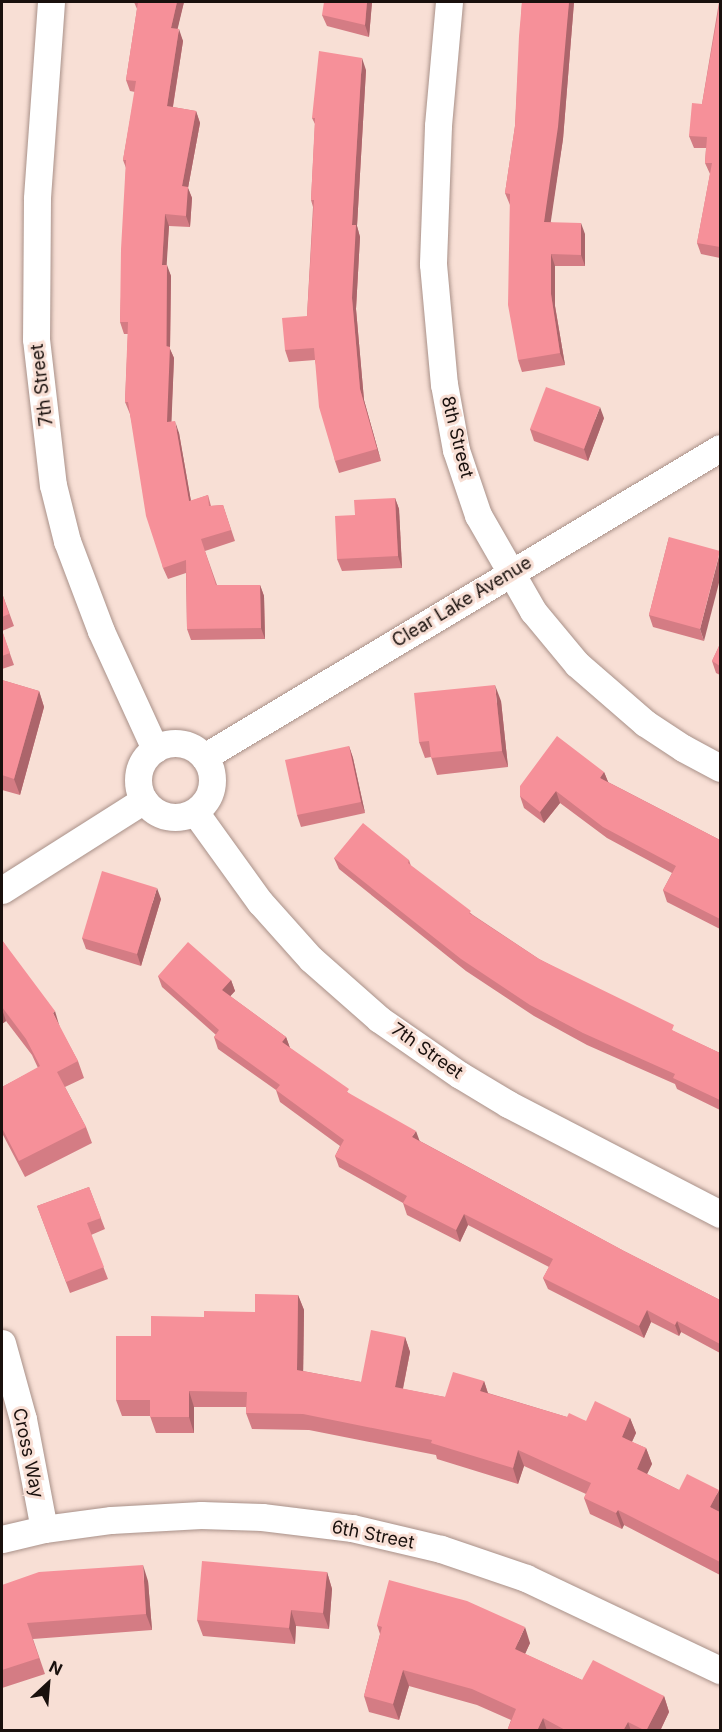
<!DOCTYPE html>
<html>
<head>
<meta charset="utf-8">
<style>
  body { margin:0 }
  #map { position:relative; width:722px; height:1732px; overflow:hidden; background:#f8dfd5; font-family:Inter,sans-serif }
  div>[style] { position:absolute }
  .roads { filter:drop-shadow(0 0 2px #a99189) drop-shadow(0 0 2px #a99189) }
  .minor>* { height:27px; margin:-13.5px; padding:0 13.5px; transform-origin:13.5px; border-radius:13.5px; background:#fff }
  .minor>.ring { margin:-13.5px; padding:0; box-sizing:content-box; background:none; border:27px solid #fff; border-radius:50% }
  .wall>* { inset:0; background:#d47c84 }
  .shaded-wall>* { inset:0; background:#ac656b }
  .building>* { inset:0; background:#f69099 }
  span { translate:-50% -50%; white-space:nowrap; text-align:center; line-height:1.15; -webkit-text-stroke:6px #f8dfd5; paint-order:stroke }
  .street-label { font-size:18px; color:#19100d }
  .frame { position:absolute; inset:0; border:3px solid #19100d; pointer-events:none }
  .north { position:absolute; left:18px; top:1654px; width:60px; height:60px; -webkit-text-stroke:4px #f8dfd5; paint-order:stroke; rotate:26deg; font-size:16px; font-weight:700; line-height:24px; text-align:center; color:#19100d }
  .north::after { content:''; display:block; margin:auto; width:21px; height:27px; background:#19100d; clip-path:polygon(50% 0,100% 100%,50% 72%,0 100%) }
</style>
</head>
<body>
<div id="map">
  <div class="roads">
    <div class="minor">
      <i style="left:51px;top:2px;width:197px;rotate:94.1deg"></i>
      <i style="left:37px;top:199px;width:140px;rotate:90.4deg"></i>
      <i style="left:36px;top:339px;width:147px;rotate:83.4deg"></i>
      <i style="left:53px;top:485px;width:58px;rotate:76deg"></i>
      <i style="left:67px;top:541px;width:96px;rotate:69.3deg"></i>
      <i style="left:101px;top:631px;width:130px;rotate:65.4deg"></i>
      <i style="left:449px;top:2px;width:124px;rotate:95.1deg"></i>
      <i style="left:438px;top:126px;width:138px;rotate:92.1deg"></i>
      <i style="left:433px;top:264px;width:121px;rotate:84.8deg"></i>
      <i style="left:444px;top:384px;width:67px;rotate:79.7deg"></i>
      <i style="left:456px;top:450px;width:69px;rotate:71.3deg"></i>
      <i style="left:478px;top:515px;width:111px;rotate:60.2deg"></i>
      <i style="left:533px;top:611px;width:69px;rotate:50.3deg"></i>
      <i style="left:577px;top:664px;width:90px;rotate:40.9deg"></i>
      <i style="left:645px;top:723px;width:45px;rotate:33.3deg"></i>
      <i style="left:683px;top:748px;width:42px;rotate:28.4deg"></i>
      <i class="ring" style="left:138px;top:743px;width:47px;height:47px"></i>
      <i style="left:204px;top:757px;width:601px;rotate:-30.91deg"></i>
      <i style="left:195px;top:812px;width:111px;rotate:54.2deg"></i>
      <i style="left:260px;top:902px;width:76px;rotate:48.2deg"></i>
      <i style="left:311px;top:959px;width:91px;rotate:41.4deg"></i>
      <i style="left:379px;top:1019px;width:98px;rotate:34.7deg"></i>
      <i style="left:460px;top:1075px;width:56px;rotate:31.1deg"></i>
      <i style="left:508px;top:1104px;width:239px;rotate:27.4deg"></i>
      <i style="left:2px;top:890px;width:168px;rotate:-32.4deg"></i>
      <i style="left:2px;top:1343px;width:79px;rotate:74.6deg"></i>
      <i style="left:23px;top:1419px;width:112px;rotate:79.2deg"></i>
      <i style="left:2px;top:1539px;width:43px;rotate:-13.4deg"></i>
      <i style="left:44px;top:1529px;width:68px;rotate:-7.7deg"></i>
      <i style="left:111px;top:1520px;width:90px;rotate:-3.2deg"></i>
      <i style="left:201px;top:1515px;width:61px;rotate:1.9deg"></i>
      <i style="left:262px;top:1517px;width:91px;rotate:7deg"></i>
      <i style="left:352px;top:1528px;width:91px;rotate:13.3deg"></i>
      <i style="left:441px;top:1549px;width:90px;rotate:18.8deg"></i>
      <i style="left:526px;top:1578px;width:215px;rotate:25.4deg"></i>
    </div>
  </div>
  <div class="wall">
    <i style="clip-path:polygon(134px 2px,184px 2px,177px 29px,183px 41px,173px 107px,196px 111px,200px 123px,188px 188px,192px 198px,190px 227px,169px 226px,166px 265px,171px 276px,170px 349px,174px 358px,171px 422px,179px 433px,191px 501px,208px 495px,211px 506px,223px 505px,235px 541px,205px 551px,217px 585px,260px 585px,264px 596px,265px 639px,191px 640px,187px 629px,186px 573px,168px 579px,163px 568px,130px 414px,125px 402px,128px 334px,124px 334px,120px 322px,126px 168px,123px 160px,135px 92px,130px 91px,126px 80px,137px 9px)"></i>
    <i style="clip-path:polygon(372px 2px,369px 37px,327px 26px,322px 15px)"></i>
    <i style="clip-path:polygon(522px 2px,574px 2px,563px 139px,550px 222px,585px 234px,585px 266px,555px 266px,555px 306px,565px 365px,522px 372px,518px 360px,510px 205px,505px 193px,515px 126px)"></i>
    <i style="clip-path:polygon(713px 2px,720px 2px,720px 258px,701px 254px,697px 243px,710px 174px,705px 163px,706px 148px,694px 148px,689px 136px,702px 104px,719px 2px)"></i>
    <i style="clip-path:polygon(366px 70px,357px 226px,360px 237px,356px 309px,364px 400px,381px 461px,339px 473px,335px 461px,315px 360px,289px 362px,285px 350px,307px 316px,313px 207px,311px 200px,315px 124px,312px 118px)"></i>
    <i style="clip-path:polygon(604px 418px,588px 461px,534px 441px,530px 429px)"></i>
    <i style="clip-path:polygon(395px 498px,399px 509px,402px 568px,342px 571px,337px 559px,355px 515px)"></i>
    <i style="clip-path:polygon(669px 537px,704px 641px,653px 627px,649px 615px)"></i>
    <i style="clip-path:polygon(2px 593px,14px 626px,2px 631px,14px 665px,2px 669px)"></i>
    <i style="clip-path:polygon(720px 644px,720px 675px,716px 673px,712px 661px)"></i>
    <i style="clip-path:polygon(2px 680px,39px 691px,44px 707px,20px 795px,2px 790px)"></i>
    <i style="clip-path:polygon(501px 701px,508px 767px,437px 775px,431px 757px,425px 758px,419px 742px)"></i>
    <i style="clip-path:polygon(349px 746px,353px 758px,365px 813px,301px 827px,297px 815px)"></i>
    <i style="clip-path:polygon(604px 772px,608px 782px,720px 840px,720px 929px,667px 902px,663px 890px,672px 873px,607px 838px,560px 803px,544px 823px,524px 808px,520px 796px)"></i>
    <i style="clip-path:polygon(334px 858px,409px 860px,411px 866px,473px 915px,539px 959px,677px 1033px,720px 1053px,720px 1110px,677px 1089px,675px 1084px,587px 1045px,534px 1016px,466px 971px,339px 869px)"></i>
    <i style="clip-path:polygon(161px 899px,141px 966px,86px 949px,82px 938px)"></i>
    <i style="clip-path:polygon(2px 940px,60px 1028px,78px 1061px,84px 1078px,65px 1087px,86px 1127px,92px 1143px,25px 1177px,2px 1133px,2px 1087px,38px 1068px,32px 1055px,6px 1021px,2px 1024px)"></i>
    <i style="clip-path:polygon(158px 976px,231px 980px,235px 991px,230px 996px,286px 1037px,290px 1048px,351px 1095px,420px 1141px,624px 1251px,720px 1300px,720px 1353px,681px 1332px,679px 1336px,651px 1322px,644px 1338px,548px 1289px,543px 1278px,549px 1267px,468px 1225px,460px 1242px,407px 1215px,403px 1203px,339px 1167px,335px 1156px,340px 1146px,280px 1102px,276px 1090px,218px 1049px,214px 1037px,216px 1035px,162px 987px)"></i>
    <i style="clip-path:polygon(89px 1187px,105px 1229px,91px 1235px,108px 1279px,70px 1293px,37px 1206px)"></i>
    <i style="clip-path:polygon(298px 1295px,304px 1310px,303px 1371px,361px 1382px,405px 1337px,410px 1352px,403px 1389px,445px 1397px,484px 1381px,488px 1393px,567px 1417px,586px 1421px,630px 1418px,636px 1433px,632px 1442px,646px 1448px,652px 1464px,647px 1474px,679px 1490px,720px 1495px,720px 1575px,624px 1525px,622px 1529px,590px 1514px,584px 1498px,586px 1494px,524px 1466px,518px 1484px,437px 1459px,436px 1455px,309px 1430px,252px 1429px,246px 1413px,246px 1407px,194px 1407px,194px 1433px,156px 1433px,150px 1416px,122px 1416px,116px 1400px,151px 1336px,204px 1317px,255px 1312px)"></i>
    <i style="clip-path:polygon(327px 1572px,332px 1589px,329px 1629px,296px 1626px,295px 1644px,203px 1636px,197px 1620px)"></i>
    <i style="clip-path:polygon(148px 1581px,152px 1630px,33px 1639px,45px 1674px,2px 1688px,2px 1585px)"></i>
    <i style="clip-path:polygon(377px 1625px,530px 1643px,525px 1654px,582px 1680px,664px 1696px,669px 1712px,660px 1731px,507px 1731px,511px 1720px,477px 1705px,409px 1686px,399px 1720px,369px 1712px,364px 1696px,380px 1634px)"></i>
  </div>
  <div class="shaded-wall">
    <i style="clip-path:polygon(177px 2px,184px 2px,175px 40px,171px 28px)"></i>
    <i style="clip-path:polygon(367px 2px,372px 2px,369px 37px,365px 25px)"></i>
    <i style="clip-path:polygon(569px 2px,574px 2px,563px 139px,549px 234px,544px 222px)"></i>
    <i style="clip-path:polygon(179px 29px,183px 41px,171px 118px,167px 106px)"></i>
    <i style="clip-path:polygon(362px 58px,366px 70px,357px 226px,360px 237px,356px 309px,364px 400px,381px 461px,377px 449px,360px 389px,352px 298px,352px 225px)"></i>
    <i style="clip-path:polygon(196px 111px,200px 123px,188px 188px,192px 198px,190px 227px,186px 216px,182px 186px)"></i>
    <i style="clip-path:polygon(165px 214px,169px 226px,166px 276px,162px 265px)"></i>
    <i style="clip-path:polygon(581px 223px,585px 234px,585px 266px,581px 255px)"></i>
    <i style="clip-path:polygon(551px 254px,555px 266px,555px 306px,565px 365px,560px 353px,551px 294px)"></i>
    <i style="clip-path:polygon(167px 265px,171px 276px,170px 349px,174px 358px,171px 434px,167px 422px)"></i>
    <i style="clip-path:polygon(600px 407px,604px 418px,588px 461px,584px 449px)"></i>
    <i style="clip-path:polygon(175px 421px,179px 433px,193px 513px,189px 501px)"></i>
    <i style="clip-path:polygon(395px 498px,399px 509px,402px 568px,398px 556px)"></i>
    <i style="clip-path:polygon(720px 552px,720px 579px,704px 641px,700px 629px)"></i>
    <i style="clip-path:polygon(260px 585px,264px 596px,265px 639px,261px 628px)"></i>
    <i style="clip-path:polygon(495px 685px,501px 701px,508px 767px,502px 751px)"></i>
    <i style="clip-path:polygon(39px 691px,44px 707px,20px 795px,14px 779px)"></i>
    <i style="clip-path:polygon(349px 746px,353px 758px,365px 813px,361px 802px)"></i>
    <i style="clip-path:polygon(604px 772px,609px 784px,600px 778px)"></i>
    <i style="clip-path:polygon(556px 791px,560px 803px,544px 823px,540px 812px)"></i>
    <i style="clip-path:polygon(157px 888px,161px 899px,141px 966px,137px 954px)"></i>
    <i style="clip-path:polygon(231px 980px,235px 991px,226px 1001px,222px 990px)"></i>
    <i style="clip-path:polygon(2px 1009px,6px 1021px,2px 1024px)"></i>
    <i style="clip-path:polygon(55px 1011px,60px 1028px,53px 1013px)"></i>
    <i style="clip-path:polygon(286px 1037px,290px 1048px,282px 1042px)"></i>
    <i style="clip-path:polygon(416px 1131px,420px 1142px,412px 1137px)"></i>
    <i style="clip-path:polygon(464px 1214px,468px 1225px,460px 1242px,456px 1230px)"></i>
    <i style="clip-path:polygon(298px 1295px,304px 1310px,303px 1386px,297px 1370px)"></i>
    <i style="clip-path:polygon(647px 1310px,651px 1322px,644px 1338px,639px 1326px)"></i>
    <i style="clip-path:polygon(677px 1321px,681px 1332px,679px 1336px,675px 1325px)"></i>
    <i style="clip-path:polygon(405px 1337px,410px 1352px,400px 1403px,395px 1387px)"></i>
    <i style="clip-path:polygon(484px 1381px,489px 1397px,480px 1391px)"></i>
    <i style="clip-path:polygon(189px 1391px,194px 1407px,194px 1433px,189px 1417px)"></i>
    <i style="clip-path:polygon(630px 1418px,636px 1433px,627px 1452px,622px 1437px)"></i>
    <i style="clip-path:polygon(646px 1448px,652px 1464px,642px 1484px,637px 1469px)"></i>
    <i style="clip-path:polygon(518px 1450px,524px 1466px,518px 1484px,513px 1468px)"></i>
    <i style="clip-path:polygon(719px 1490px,720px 1495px,720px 1514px,710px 1507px)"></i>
    <i style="clip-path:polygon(618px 1510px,624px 1525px,622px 1529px,616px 1513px)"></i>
    <i style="clip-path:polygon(143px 1565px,148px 1581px,152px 1630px,146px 1614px)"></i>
    <i style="clip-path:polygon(327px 1572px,332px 1589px,329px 1629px,323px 1613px)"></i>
    <i style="clip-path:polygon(291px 1610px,296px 1626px,295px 1644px,289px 1628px)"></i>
    <i style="clip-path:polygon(525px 1627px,530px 1643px,520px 1665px,515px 1649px)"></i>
    <i style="clip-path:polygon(403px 1670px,409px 1686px,399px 1720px,393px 1704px)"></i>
    <i style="clip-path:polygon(664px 1696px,669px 1712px,660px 1731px,646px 1731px)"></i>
    <i style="clip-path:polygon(543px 1718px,547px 1731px,537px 1731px)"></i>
    <i style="clip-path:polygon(628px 1722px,631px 1731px,623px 1731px)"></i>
  </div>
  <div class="building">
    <i style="clip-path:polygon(138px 2px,177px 2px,171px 28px,179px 29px,167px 106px,196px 111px,182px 186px,188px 187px,186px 216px,165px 214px,162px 265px,167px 265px,166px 346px,170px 347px,167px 422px,175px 421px,189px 501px,208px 495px,209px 506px,223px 505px,231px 530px,201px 539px,216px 585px,260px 585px,261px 628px,187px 629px,186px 560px,163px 568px,146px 516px,128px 402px,125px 402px,128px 322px,120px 322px,121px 249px,126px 160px,123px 160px,136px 81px,126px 80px)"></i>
    <i style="clip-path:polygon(324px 2px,367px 2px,365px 25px,322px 15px)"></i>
    <i style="clip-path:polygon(522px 2px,569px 2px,558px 127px,544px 222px,581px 223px,581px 255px,551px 254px,551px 294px,560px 353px,518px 360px,508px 305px,510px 194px,505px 193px,515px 126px,519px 36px)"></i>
    <i style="clip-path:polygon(720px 2px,720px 247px,697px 243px,712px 163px,705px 163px,707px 137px,689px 136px,692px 103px,702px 104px)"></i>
    <i style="clip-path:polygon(319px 51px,362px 58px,352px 225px,356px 225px,352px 298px,360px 389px,377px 449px,335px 461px,319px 407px,314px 348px,285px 350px,282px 318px,307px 316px,314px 200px,311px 200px,315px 118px,312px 118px)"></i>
    <i style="clip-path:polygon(546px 387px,600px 407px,584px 449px,530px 429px)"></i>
    <i style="clip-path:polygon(395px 498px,398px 556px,337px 559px,335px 516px,355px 515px,354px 500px)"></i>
    <i style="clip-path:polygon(669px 537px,720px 551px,700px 629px,649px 615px)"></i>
    <i style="clip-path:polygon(2px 593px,9px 614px,2px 617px)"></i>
    <i style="clip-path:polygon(2px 630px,10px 653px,2px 656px)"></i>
    <i style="clip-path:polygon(720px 644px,720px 666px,712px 661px)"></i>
    <i style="clip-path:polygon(2px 680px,39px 691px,14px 779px,2px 775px)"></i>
    <i style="clip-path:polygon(495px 685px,502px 751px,431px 758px,429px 741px,419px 742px,414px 693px)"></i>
    <i style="clip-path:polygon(557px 736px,604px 772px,600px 778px,720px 840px,720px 919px,663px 890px,676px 866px,603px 827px,556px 791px,540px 812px,520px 796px,520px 786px)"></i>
    <i style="clip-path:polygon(349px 746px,361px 802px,297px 815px,285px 760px)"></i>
    <i style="clip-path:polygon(363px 823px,409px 860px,408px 863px,471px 911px,469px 913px,539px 959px,674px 1025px,672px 1030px,720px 1053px,720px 1100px,673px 1078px,675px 1074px,583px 1033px,530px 1005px,461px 959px,334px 858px)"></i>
    <i style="clip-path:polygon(102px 871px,157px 888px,137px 954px,82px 938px)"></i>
    <i style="clip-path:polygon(2px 940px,55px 1011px,53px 1013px,78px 1061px,57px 1072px,86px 1127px,19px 1161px,2px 1128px,2px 1087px,40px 1066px,26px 1039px,2px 1007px)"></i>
    <i style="clip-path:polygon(188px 942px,231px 980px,222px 990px,286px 1037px,282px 1042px,349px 1089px,347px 1092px,416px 1131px,412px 1137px,624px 1251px,720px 1300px,720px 1344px,677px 1321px,675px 1325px,647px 1310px,639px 1326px,543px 1278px,553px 1259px,464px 1214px,456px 1230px,403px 1203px,407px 1196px,335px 1156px,344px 1140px,276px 1090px,280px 1085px,214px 1037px,219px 1030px,158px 976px)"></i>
    <i style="clip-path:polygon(89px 1187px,101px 1218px,87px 1223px,104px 1267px,66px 1282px,37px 1206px)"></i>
    <i style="clip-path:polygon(255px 1294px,298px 1295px,297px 1370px,361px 1382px,371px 1330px,405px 1337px,395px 1387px,445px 1397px,453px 1372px,484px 1381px,480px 1391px,567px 1417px,569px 1413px,586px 1421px,595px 1401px,630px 1418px,622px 1437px,646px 1448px,637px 1469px,679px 1490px,687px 1474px,719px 1490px,710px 1507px,720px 1512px,720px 1562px,618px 1510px,616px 1513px,584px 1498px,591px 1483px,518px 1450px,513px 1468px,431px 1443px,432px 1440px,303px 1414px,246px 1413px,247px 1392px,189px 1391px,189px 1417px,150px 1417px,150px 1400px,116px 1400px,116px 1336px,151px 1336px,151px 1316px,204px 1317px,204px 1311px,255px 1312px)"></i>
    <i style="clip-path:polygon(202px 1561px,327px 1572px,323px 1613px,291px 1610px,289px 1628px,197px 1620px)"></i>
    <i style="clip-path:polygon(143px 1565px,146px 1614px,27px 1623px,39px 1658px,2px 1670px,2px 1585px,39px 1572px)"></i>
    <i style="clip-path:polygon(389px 1580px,467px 1601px,525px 1627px,515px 1649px,582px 1680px,593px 1660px,664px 1696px,646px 1731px,628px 1722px,623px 1731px,567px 1731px,543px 1718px,537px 1731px,507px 1731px,516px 1709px,472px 1689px,403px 1670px,393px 1704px,364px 1696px,382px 1627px,377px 1625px)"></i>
  </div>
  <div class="street-label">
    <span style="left:42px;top:385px;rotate:-97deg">7th Street</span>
    <span style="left:457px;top:437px;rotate:76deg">8th Street</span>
    <span style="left:462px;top:602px;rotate:-31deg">Clear Lake Avenue</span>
    <span style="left:427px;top:1051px;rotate:35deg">7th Street</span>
    <span style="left:28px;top:1453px;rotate:78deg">Cross Way</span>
    <span style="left:373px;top:1535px;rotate:11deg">6th Street</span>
  </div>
  <div class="frame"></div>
  <div class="north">N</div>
</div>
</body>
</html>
